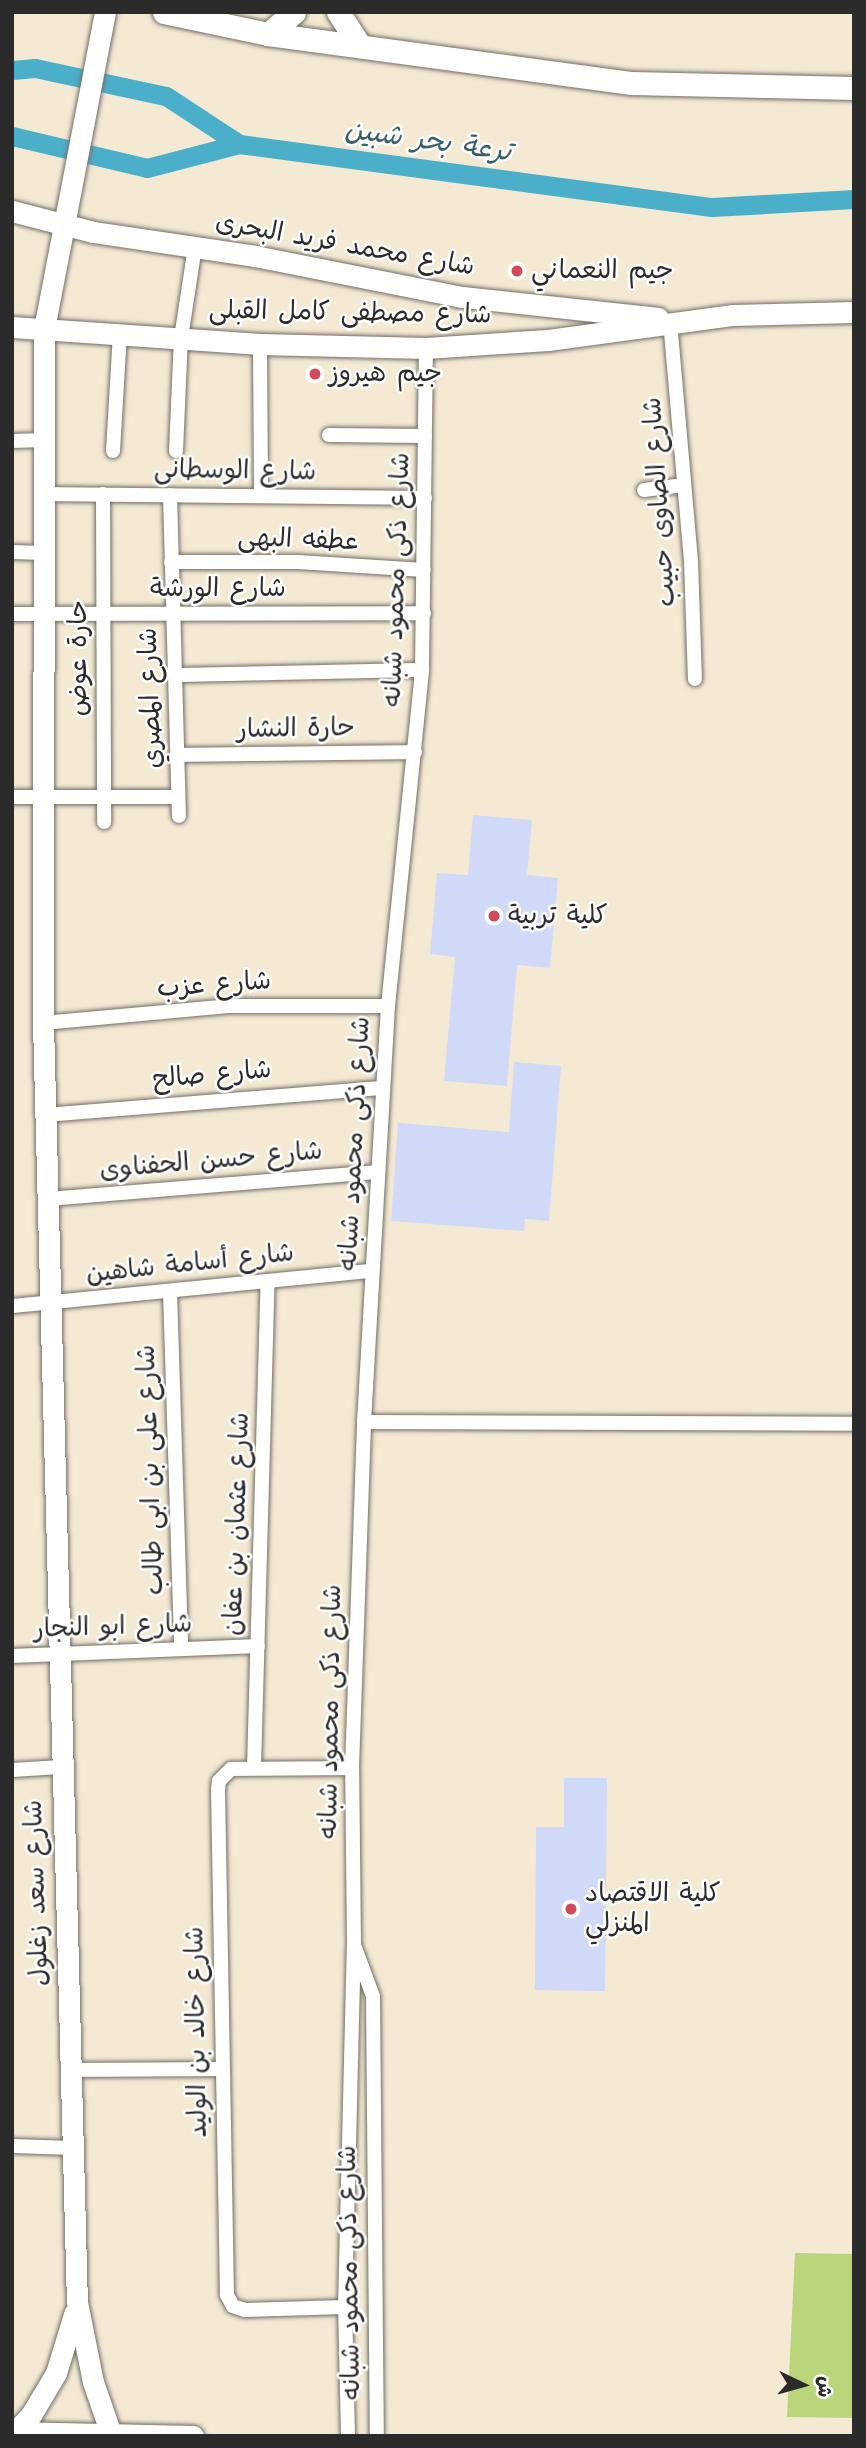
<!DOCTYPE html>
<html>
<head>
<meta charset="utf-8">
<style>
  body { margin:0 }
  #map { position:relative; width:866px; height:2448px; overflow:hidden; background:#f4e9d3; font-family:"Architects Daughter","Playpen Sans Arabic",sans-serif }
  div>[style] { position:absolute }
  .built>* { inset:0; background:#d1d9f9 }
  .green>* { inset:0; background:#bbd57a }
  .canal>* { height:19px; margin:-9.5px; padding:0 9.5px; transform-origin:9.5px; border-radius:9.5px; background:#4bafca }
  .roads { filter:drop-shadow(0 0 2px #716e66) drop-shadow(0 0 2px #716e66) }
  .street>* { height:14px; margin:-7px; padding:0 7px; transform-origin:7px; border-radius:7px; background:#fff }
  .secondary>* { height:21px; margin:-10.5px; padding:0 10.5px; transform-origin:10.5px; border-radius:10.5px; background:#fff }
  .primary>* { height:23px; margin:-11.5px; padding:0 11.5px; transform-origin:11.5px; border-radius:11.5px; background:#fff }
  .dots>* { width:19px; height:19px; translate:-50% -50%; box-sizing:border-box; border:4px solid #fff; border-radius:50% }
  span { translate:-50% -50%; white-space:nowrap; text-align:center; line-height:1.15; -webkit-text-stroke:5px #fff; paint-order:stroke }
  .street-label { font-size:26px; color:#2b2b2b }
  .poi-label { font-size:26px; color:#2b2b2b }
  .left { translate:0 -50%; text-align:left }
  .water-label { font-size:28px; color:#38606b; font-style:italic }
  .frame { position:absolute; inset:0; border:14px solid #2b2b2b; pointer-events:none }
  .north { position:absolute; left:768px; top:2350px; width:70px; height:70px; -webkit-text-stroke:5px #fff; paint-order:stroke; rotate:95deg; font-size:19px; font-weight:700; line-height:28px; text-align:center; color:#2b2b2b }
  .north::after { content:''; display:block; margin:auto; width:24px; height:32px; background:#2b2b2b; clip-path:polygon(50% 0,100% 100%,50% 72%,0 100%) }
</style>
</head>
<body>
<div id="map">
  <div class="built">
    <i style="clip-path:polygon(473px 815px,532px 820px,527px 875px,558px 878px,550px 968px,517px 965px,507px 1086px,444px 1081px,455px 957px,430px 954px,437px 873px,468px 875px)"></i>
    <i style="clip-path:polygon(514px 1062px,561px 1066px,549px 1221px,525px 1219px,524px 1231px,391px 1221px,398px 1123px,509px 1132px)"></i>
    <i style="clip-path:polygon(564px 1778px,607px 1778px,605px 1991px,535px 1990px,536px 1827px,564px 1827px)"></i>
  </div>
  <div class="green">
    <i style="clip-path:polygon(795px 2253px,854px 2254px,854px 2418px,787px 2417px)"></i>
  </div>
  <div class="canal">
    <i style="left:12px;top:70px;width:23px;rotate:-5deg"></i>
    <i style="left:35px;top:68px;width:134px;rotate:12.1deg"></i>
    <i style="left:166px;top:96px;width:87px;rotate:33.3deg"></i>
    <i style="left:239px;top:144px;width:477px;rotate:7.6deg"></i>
    <i style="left:712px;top:207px;width:142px;rotate:-3.2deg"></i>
    <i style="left:12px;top:136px;width:139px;rotate:13.3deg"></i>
    <i style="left:147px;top:168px;width:95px;rotate:-14.6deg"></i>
  </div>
  <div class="roads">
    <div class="street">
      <i style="left:670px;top:321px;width:240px;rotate:85deg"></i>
      <i style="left:691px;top:560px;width:119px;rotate:88.1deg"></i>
      <i style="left:260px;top:344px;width:152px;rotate:89.6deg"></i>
      <i style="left:329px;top:435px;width:96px;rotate:0.6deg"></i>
      <i style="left:12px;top:441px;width:31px;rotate:-2deg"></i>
      <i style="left:113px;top:451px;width:117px;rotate:-86.6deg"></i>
      <i style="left:176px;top:451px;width:113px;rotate:-87.5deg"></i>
      <i style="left:181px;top:338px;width:93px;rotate:-81.3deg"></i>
      <i style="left:644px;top:490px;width:40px;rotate:-7.1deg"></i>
      <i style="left:44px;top:494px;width:381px;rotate:0.6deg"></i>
      <i style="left:103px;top:494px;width:328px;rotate:89.8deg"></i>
      <i style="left:170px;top:495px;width:321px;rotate:88.4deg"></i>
      <i style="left:12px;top:552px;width:32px;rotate:2deg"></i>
      <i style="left:171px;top:562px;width:127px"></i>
      <i style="left:298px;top:562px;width:126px;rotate:3.6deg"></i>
      <i style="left:12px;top:614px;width:412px;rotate:-0.1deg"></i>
      <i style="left:175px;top:675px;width:247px;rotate:-1.2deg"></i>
      <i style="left:177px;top:755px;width:238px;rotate:-0.7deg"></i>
      <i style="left:12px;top:797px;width:166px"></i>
      <i style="left:43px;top:1023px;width:189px;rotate:-5.2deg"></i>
      <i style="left:231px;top:1006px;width:157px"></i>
      <i style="left:46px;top:1115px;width:338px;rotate:-4.6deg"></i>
      <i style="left:49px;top:1199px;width:330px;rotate:-4.7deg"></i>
      <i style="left:170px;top:1291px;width:357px;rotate:88.2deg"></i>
      <i style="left:12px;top:1306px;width:362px;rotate:-5.6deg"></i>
      <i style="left:364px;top:1422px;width:490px;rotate:0.2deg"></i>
      <i style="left:12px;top:1656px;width:246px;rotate:-2.3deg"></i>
      <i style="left:254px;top:1768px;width:487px;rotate:-88.4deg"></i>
      <i style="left:12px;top:1770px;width:49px;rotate:-3.5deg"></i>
      <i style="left:354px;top:1945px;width:54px;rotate:69.6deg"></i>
      <i style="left:373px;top:1996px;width:440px;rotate:89.5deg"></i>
      <i style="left:71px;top:2070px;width:151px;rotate:-0.4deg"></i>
      <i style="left:12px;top:2146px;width:61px;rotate:1.9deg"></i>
      <i style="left:345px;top:2307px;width:100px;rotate:178.3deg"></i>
      <i style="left:245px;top:2310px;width:13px;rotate:-162deg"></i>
      <i style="left:233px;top:2306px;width:13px;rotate:-119deg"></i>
      <i style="left:227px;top:2295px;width:505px;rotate:-91.02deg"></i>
      <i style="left:218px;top:1790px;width:9px;rotate:-84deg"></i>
      <i style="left:219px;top:1781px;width:17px;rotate:-45deg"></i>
      <i style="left:231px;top:1769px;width:121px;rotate:-0.5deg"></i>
      <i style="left:348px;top:2436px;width:129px;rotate:-91.3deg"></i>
      <i style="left:345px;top:2307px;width:362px;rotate:-88.6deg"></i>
      <i style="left:354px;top:1945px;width:177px;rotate:-90.6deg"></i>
      <i style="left:352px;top:1768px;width:346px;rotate:-88deg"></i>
      <i style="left:364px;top:1422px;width:417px;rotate:-86.7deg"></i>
      <i style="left:388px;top:1006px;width:338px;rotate:-84.2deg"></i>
      <i style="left:422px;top:670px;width:322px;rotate:-89.3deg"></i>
    </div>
    <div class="secondary">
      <i style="left:105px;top:12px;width:323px;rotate:100.9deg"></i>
      <i style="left:44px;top:329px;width:694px;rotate:90.08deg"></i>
      <i style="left:43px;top:1023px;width:1279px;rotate:88.48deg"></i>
      <i style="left:77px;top:2302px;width:82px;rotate:78.7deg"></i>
      <i style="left:93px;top:2382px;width:55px;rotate:70.9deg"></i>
      <i style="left:12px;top:211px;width:84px;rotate:14.5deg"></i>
      <i style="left:93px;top:232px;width:164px;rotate:8.4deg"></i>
      <i style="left:255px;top:256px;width:212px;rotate:11.2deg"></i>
      <i style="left:463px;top:297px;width:196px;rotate:6.1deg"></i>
      <i style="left:12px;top:327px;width:249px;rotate:3.9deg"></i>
      <i style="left:260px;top:344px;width:166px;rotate:1.4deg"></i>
      <i style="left:426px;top:348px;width:122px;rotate:-3.8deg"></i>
      <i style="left:548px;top:340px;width:187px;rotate:-7.7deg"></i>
      <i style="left:733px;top:315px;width:121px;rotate:-1.4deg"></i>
      <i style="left:12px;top:2432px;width:181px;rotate:1.3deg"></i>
      <i style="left:15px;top:2432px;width:23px;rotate:-47deg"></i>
      <i style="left:31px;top:2415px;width:49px;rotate:-59.2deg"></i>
      <i style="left:56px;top:2373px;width:62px;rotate:-73deg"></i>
    </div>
    <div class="primary">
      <i style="left:164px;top:12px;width:106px;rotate:11.9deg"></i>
      <i style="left:268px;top:34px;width:367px;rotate:7.7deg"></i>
      <i style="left:632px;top:83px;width:222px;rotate:1.3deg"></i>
      <i style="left:338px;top:12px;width:40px;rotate:57.1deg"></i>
      <i style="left:268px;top:34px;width:34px;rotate:-40deg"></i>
    </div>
  </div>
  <div class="dots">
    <i style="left:517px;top:271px;background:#d1495b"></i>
    <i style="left:315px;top:374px;background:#d1495b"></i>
    <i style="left:494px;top:916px;background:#d1495b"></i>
    <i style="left:571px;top:1909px;background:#d1495b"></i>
  </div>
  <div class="street-label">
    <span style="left:345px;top:245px;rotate:10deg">شارع محمد فريد البحرى</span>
    <span style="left:350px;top:313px;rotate:1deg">شارع مصطفى كامل القبلى</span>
    <span style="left:235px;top:471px;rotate:1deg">شارع الوسطانى</span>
    <span style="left:660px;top:502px;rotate:-94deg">شارع الصاوى حبيب</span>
    <span style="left:298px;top:540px;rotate:2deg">عطفه البهى</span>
    <span style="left:397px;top:580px;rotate:-88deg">شارع ذكى محمود شبانه</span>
    <span style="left:218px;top:589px">شارع الورشة</span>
    <span style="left:79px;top:658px;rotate:-90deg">حارة عوض</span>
    <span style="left:151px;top:698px;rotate:-92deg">شارع المصري</span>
    <span style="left:296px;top:729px;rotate:-1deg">حارة النشار</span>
    <span style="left:214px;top:985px;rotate:-4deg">شارع عزب</span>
    <span style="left:212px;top:1075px;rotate:-5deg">شارع صالح</span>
    <span style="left:355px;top:1144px;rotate:-87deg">شارع ذكى محمود شبانه</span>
    <span style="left:211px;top:1161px;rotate:-5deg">شارع حسن الحفناوى</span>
    <span style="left:190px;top:1264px;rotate:-6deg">شارع أسامة شاهين</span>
    <span style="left:151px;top:1470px;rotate:-92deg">شارع على بن ابى طالب</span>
    <span style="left:237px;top:1524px;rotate:-88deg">شارع عثمان بن عفان</span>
    <span style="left:113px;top:1627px;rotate:-2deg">شارع ابو النجار</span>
    <span style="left:331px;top:1712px;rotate:-89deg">شارع ذكى محمود شبانه</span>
    <span style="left:37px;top:1893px;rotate:-92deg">شارع سعد زغلول</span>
    <span style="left:197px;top:2032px;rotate:-91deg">شارع خالد بن الوليد</span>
    <span style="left:350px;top:2273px;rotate:-91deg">شارع ذكى محمود شبانه</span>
  </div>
  <div class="poi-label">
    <span class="left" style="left:531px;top:271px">جيم النعماني</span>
    <span class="left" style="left:329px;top:374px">جيم هيروز</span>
    <span class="left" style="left:508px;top:916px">كلية تربية</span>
    <span class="left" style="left:585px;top:1909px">كلية الاقتصاد<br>المنزلي</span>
  </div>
  <div class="water-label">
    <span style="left:428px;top:141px;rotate:8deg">ترعة بحر شبين</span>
  </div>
  <div class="frame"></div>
  <div class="north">ش</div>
</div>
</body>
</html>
